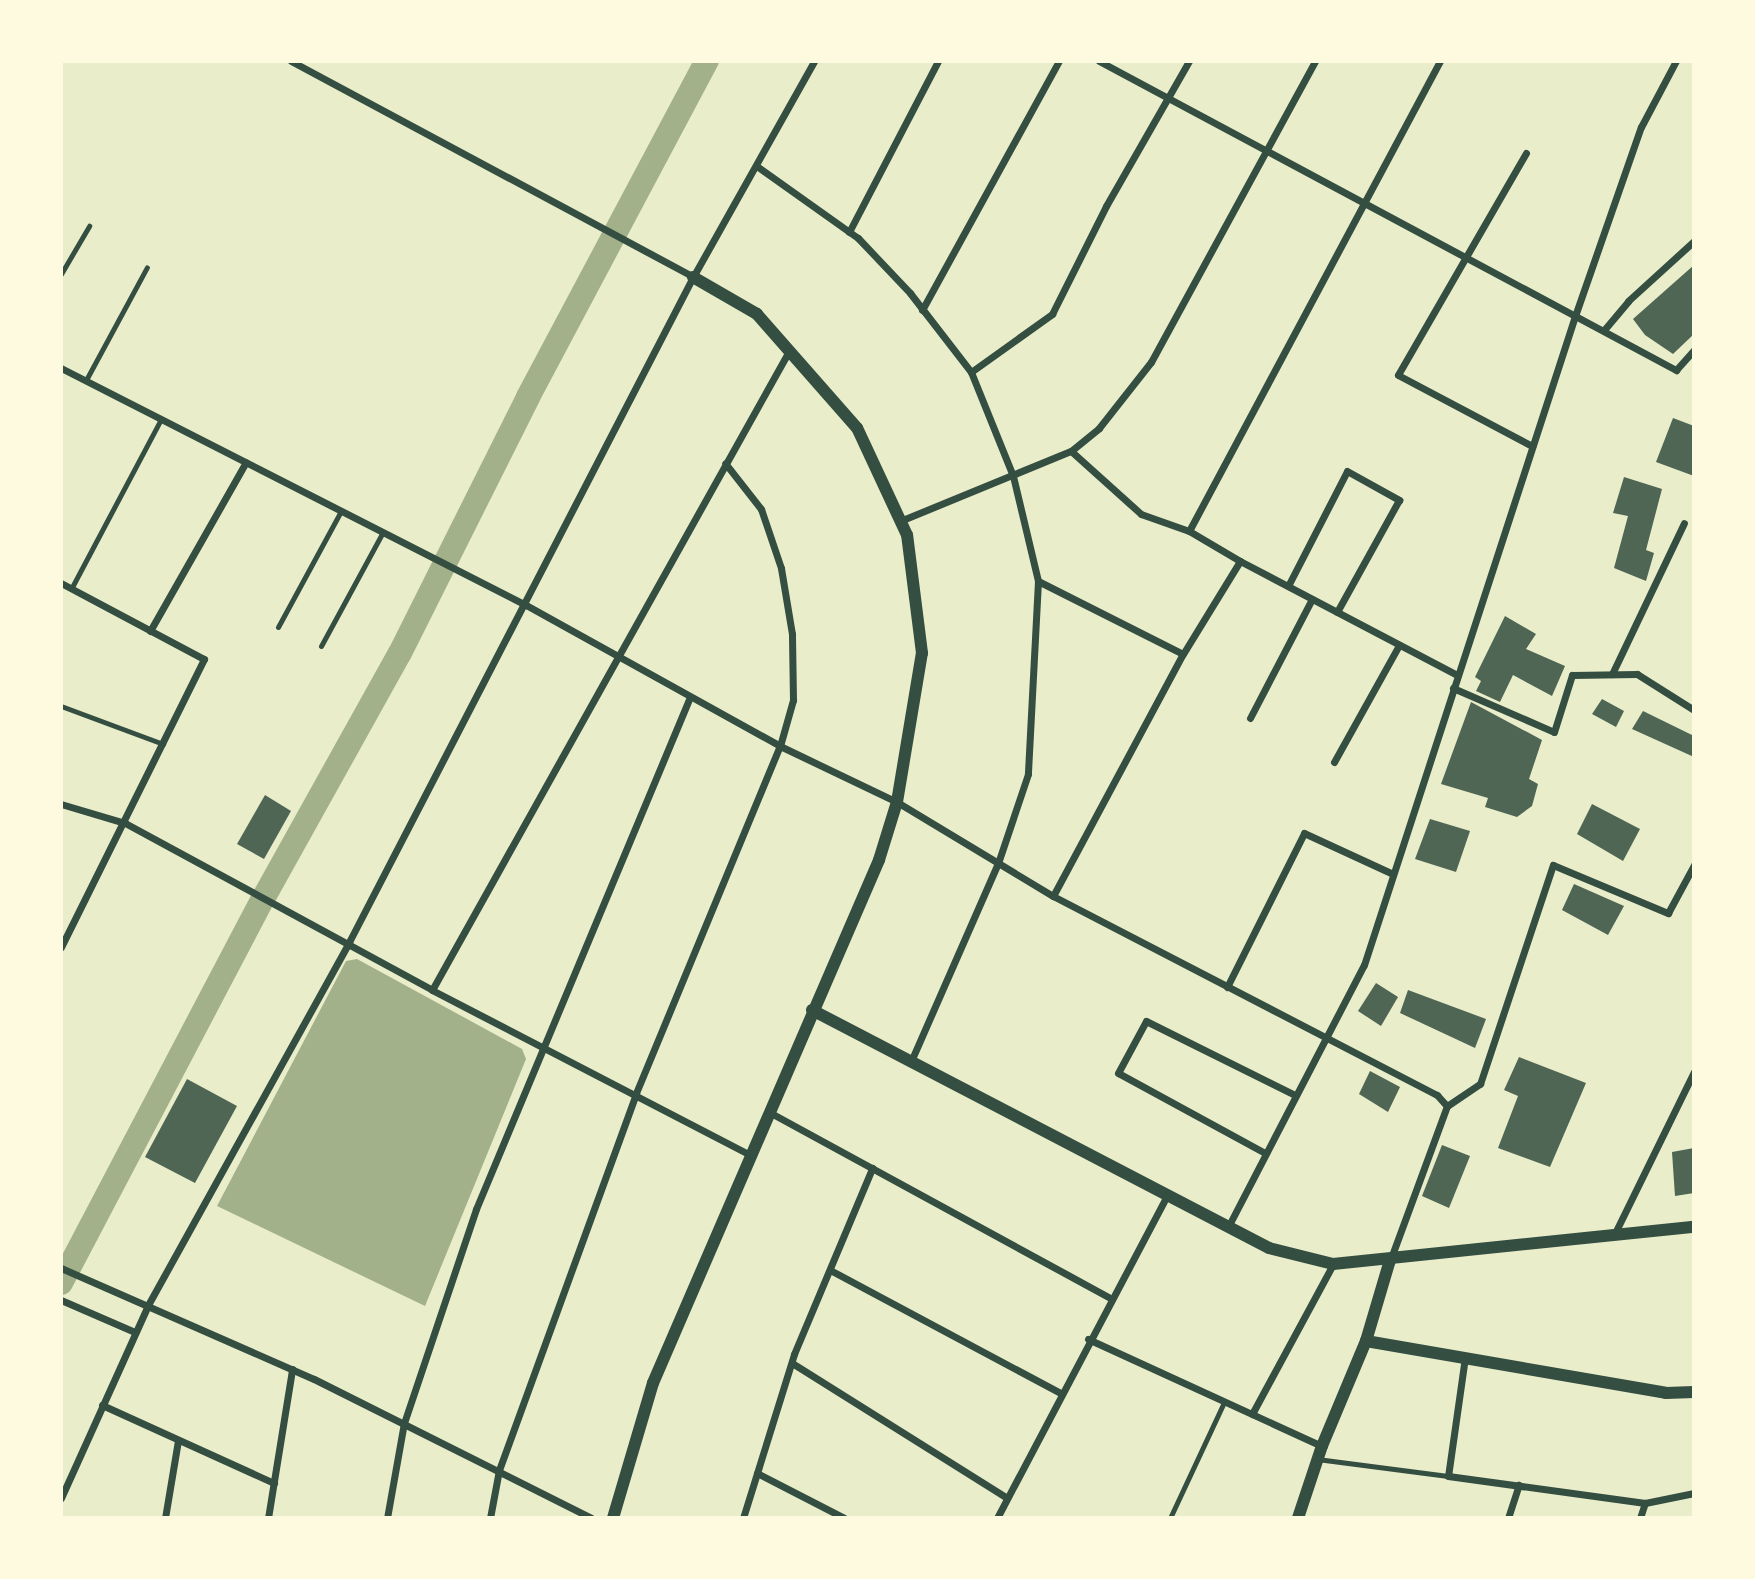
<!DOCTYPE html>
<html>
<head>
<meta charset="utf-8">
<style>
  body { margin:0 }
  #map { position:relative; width:1755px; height:1579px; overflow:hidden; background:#e9edc9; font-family:"Source Sans 3",sans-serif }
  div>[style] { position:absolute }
  .water>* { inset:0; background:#a3b18a }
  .canal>* { height:24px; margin:-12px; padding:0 12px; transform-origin:12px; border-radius:12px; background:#a3b18a }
  .building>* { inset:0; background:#4f6655 }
  .service>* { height:5px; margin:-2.5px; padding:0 2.5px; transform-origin:2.5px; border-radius:2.5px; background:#344e41 }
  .minor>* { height:7px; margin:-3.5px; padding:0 3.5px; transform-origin:3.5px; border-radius:3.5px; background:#344e41 }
  .tertiary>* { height:12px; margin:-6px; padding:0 6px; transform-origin:6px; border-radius:6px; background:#344e41 }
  span { translate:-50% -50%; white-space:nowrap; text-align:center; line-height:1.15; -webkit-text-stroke:5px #fefae0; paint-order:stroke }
  .frame { position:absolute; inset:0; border:63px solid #fefae0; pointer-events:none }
</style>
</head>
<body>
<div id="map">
  <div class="water">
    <i style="clip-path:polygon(357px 959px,522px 1049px,526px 1059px,425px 1306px,217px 1206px,346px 961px)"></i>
  </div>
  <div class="canal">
    <i style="left:61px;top:1283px;width:436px;rotate:-62.3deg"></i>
    <i style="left:264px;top:897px;width:279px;rotate:-60.9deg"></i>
    <i style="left:400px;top:653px;width:286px;rotate:-63.4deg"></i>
    <i style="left:528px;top:397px;width:381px;rotate:-62deg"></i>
  </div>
  <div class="building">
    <i style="clip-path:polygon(1694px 265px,1694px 334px,1673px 354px,1645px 335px,1633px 319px)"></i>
    <i style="clip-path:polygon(1673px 418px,1694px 426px,1694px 476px,1656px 462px)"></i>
    <i style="clip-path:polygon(1624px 477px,1662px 489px,1646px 550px,1654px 553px,1646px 581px,1614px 568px,1628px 516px,1613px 513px)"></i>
    <i style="clip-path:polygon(1505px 616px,1536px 634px,1526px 649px,1565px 666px,1552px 696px,1513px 675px,1500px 702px,1476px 691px,1481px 681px,1475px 677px)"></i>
    <i style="clip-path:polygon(1602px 699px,1624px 711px,1616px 727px,1592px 714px)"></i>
    <i style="clip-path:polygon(1471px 702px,1542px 740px,1529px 779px,1538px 784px,1532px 806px,1517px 817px,1485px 807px,1488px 798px,1441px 784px)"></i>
    <i style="clip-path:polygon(1643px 711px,1694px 736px,1694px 757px,1632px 729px)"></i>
    <i style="clip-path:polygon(265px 795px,291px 811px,264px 859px,237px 844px)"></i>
    <i style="clip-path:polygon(1592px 804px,1640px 829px,1623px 861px,1577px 834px)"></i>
    <i style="clip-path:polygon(1430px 819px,1470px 831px,1456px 872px,1415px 859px)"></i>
    <i style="clip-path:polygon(1574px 884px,1624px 906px,1608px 935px,1562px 910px)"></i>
    <i style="clip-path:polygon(1376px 983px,1398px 997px,1381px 1026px,1358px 1011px)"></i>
    <i style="clip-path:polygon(1408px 990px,1486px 1019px,1475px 1048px,1400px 1013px)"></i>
    <i style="clip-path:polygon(1519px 1057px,1586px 1083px,1550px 1167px,1498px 1148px,1518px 1096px,1504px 1090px)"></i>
    <i style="clip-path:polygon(1370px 1071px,1400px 1087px,1388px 1112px,1359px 1094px)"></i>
    <i style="clip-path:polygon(187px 1079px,237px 1106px,195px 1183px,145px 1157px)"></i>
    <i style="clip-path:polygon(1442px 1145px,1470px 1156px,1449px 1208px,1422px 1196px)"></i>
    <i style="clip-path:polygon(1694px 1148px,1694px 1193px,1675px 1196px,1672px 1152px)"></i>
  </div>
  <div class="service">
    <i style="left:61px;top:274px;width:56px;rotate:-59.7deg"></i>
    <i style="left:86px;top:380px;width:128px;rotate:-61.6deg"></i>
    <i style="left:71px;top:589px;width:192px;rotate:-62.1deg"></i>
    <i style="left:278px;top:627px;width:132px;rotate:-61.5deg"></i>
    <i style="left:321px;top:646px;width:130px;rotate:-61.5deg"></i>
    <i style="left:61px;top:706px;width:109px;rotate:20.4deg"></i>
    <i style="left:1317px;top:1459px;width:132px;rotate:7.4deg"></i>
    <i style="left:1170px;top:1518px;width:128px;rotate:-65deg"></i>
  </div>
  <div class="minor">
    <i style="left:291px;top:61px;width:456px;rotate:28.2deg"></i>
    <i style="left:1099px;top:61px;width:655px;rotate:28.17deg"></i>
    <i style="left:1676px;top:370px;width:27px;rotate:-48deg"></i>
    <i style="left:1526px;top:153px;width:256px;rotate:120deg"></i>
    <i style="left:1398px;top:375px;width:152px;rotate:27.9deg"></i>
    <i style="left:758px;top:167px;width:123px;rotate:35.4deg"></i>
    <i style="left:858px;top:238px;width:76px;rotate:46.6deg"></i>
    <i style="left:910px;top:293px;width:100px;rotate:52.3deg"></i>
    <i style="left:971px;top:372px;width:112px;rotate:68deg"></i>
    <i style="left:1013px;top:476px;width:108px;rotate:76.6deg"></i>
    <i style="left:1038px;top:581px;width:193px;rotate:93deg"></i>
    <i style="left:1028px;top:774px;width:94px;rotate:108.6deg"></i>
    <i style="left:998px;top:863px;width:216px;rotate:113.7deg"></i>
    <i style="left:849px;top:232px;width:193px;rotate:-62.5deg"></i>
    <i style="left:922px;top:310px;width:284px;rotate:-61.2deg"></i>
    <i style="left:1604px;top:330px;width:38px;rotate:-50deg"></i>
    <i style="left:1628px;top:301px;width:89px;rotate:-42.3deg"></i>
    <i style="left:61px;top:368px;width:522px;rotate:27.01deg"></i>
    <i style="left:526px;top:605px;width:291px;rotate:29deg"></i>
    <i style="left:780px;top:746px;width:130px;rotate:25.6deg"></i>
    <i style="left:897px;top:802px;width:182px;rotate:31.1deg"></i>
    <i style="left:1053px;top:896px;width:433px;rotate:27.4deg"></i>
    <i style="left:1437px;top:1095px;width:15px;rotate:48deg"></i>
    <i style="left:971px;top:372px;width:100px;rotate:-35.6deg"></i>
    <i style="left:1052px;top:314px;width:121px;rotate:-63.4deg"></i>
    <i style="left:1106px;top:206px;width:167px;rotate:-60.2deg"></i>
    <i style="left:900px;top:521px;width:185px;rotate:-22.3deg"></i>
    <i style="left:1071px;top:451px;width:36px;rotate:-39deg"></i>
    <i style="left:1099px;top:428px;width:84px;rotate:-51.8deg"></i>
    <i style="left:1151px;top:362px;width:343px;rotate:-61.4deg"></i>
    <i style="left:1189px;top:531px;width:533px;rotate:-61.9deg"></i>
    <i style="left:1240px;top:561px;width:245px;rotate:27.7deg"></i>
    <i style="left:1038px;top:581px;width:162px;rotate:26.7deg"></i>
    <i style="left:61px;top:583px;width:162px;rotate:28deg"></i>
    <i style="left:204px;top:659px;width:322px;rotate:116.4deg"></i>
    <i style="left:1288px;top:586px;width:129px;rotate:-62.8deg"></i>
    <i style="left:1347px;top:471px;width:60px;rotate:29.1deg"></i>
    <i style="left:1399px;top:500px;width:128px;rotate:119deg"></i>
    <i style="left:150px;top:631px;width:194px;rotate:-60.4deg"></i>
    <i style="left:1612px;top:674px;width:167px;rotate:-64.5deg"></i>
    <i style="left:1453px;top:688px;width:110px;rotate:23.5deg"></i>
    <i style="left:1554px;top:732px;width:60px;rotate:-72.5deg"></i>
    <i style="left:1572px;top:675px;width:65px;rotate:-0.9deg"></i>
    <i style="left:1637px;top:674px;width:67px;rotate:32.3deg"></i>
    <i style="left:1250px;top:718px;width:134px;rotate:-62.5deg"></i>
    <i style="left:1334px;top:762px;width:134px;rotate:-60.9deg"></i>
    <i style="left:61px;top:804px;width:67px;rotate:16.5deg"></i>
    <i style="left:125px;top:823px;width:349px;rotate:28.5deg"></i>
    <i style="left:432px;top:990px;width:358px;rotate:27.4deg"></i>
    <i style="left:1053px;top:896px;width:275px;rotate:-61.8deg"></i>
    <i style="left:1183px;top:654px;width:109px;rotate:-58.5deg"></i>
    <i style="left:1240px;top:561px;width:59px;rotate:-149.5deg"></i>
    <i style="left:1189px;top:531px;width:51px;rotate:-160.5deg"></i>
    <i style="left:1141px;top:514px;width:94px;rotate:-138deg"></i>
    <i style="left:1227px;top:987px;width:172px;rotate:-63.4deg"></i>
    <i style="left:1304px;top:833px;width:98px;rotate:24.7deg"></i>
    <i style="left:432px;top:990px;width:732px;rotate:-60.81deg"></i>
    <i style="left:769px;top:1112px;width:387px;rotate:28.6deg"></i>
    <i style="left:1265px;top:1153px;width:167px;rotate:-151.4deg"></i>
    <i style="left:1118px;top:1073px;width:59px;rotate:-61.7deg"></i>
    <i style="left:1146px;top:1021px;width:166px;rotate:26.4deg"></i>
    <i style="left:1228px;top:1227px;width:295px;rotate:-62.6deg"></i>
    <i style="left:1364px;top:965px;width:682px;rotate:-71.99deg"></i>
    <i style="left:1575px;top:316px;width:200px;rotate:-70.8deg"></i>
    <i style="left:1641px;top:127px;width:75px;rotate:-62.1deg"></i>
    <i style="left:1614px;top:1235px;width:182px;rotate:-63.9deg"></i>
    <i style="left:1391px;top:1258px;width:162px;rotate:-69.8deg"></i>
    <i style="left:1447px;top:1106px;width:40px;rotate:-34deg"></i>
    <i style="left:1480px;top:1084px;width:231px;rotate:-71.6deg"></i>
    <i style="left:1553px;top:865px;width:125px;rotate:22.7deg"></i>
    <i style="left:1668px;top:913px;width:55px;rotate:-61.6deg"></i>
    <i style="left:61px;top:1268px;width:276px;rotate:23.7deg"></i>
    <i style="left:314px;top:1379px;width:310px;rotate:26.6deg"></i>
    <i style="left:830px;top:1270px;width:261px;rotate:28.1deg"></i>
    <i style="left:61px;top:1300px;width:81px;rotate:23.4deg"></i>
    <i style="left:1088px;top:1339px;width:257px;rotate:24.6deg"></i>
    <i style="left:1465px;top:1357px;width:120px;rotate:98.1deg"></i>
    <i style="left:1448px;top:1476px;width:199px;rotate:7.8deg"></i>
    <i style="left:1645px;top:1503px;width:50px;rotate:-11.5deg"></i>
    <i style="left:792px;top:1363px;width:254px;rotate:32.1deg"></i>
    <i style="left:102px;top:1405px;width:189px;rotate:24.4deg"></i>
    <i style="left:1252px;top:1414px;width:170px;rotate:-61.6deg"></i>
    <i style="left:757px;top:1473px;width:98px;rotate:27.3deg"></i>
    <i style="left:61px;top:1498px;width:212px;rotate:-65.7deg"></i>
    <i style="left:148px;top:1305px;width:415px;rotate:-61deg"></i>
    <i style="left:349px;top:942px;width:749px;rotate:-62.65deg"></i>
    <i style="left:693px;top:277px;width:248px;rotate:-60.7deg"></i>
    <i style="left:165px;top:1518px;width:79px;rotate:-80.5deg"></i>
    <i style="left:268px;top:1518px;width:151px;rotate:-80.8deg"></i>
    <i style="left:387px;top:1518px;width:97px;rotate:-79.9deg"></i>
    <i style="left:404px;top:1423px;width:226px;rotate:-71.4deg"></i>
    <i style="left:476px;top:1209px;width:555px;rotate:-67.32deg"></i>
    <i style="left:490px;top:1518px;width:49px;rotate:-79.4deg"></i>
    <i style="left:499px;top:1470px;width:401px;rotate:-70deg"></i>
    <i style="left:636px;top:1093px;width:376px;rotate:-67.5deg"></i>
    <i style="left:780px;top:746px;width:48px;rotate:-74.2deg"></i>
    <i style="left:793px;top:700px;width:66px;rotate:-90.9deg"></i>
    <i style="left:792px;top:634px;width:67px;rotate:-99.5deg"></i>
    <i style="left:781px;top:568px;width:62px;rotate:-108.7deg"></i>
    <i style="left:761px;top:509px;width:58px;rotate:-128deg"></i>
    <i style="left:743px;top:1518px;width:172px;rotate:-72.7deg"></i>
    <i style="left:794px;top:1354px;width:202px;rotate:-67.2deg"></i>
    <i style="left:997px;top:1518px;width:365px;rotate:-62.2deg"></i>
    <i style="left:1508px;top:1518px;width:35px;rotate:-72deg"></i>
    <i style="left:1640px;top:1518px;width:16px;rotate:-72deg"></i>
  </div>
  <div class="tertiary">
    <i style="left:812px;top:1010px;width:515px;rotate:27.51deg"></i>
    <i style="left:1269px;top:1248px;width:66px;rotate:14deg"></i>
    <i style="left:1333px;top:1264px;width:363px;rotate:-5.9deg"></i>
    <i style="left:1366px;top:1341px;width:304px;rotate:9.8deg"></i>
    <i style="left:1666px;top:1393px;width:28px;rotate:-2deg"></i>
    <i style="left:613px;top:1518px;width:141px;rotate:-73.5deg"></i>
    <i style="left:653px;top:1383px;width:570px;rotate:-66.63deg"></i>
    <i style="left:879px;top:860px;width:61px;rotate:-72.8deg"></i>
    <i style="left:897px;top:802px;width:151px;rotate:-80.5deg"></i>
    <i style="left:922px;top:653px;width:119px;rotate:-97.2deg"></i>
    <i style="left:907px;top:535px;width:118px;rotate:-115deg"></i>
    <i style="left:857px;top:428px;width:152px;rotate:-131.3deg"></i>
    <i style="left:757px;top:314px;width:74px;rotate:-150deg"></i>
    <i style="left:1298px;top:1518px;width:76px;rotate:-71.6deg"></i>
    <i style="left:1322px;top:1446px;width:114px;rotate:-67.3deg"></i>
    <i style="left:1366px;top:1341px;width:84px;rotate:-73.5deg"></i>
  </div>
  <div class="frame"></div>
</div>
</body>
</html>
